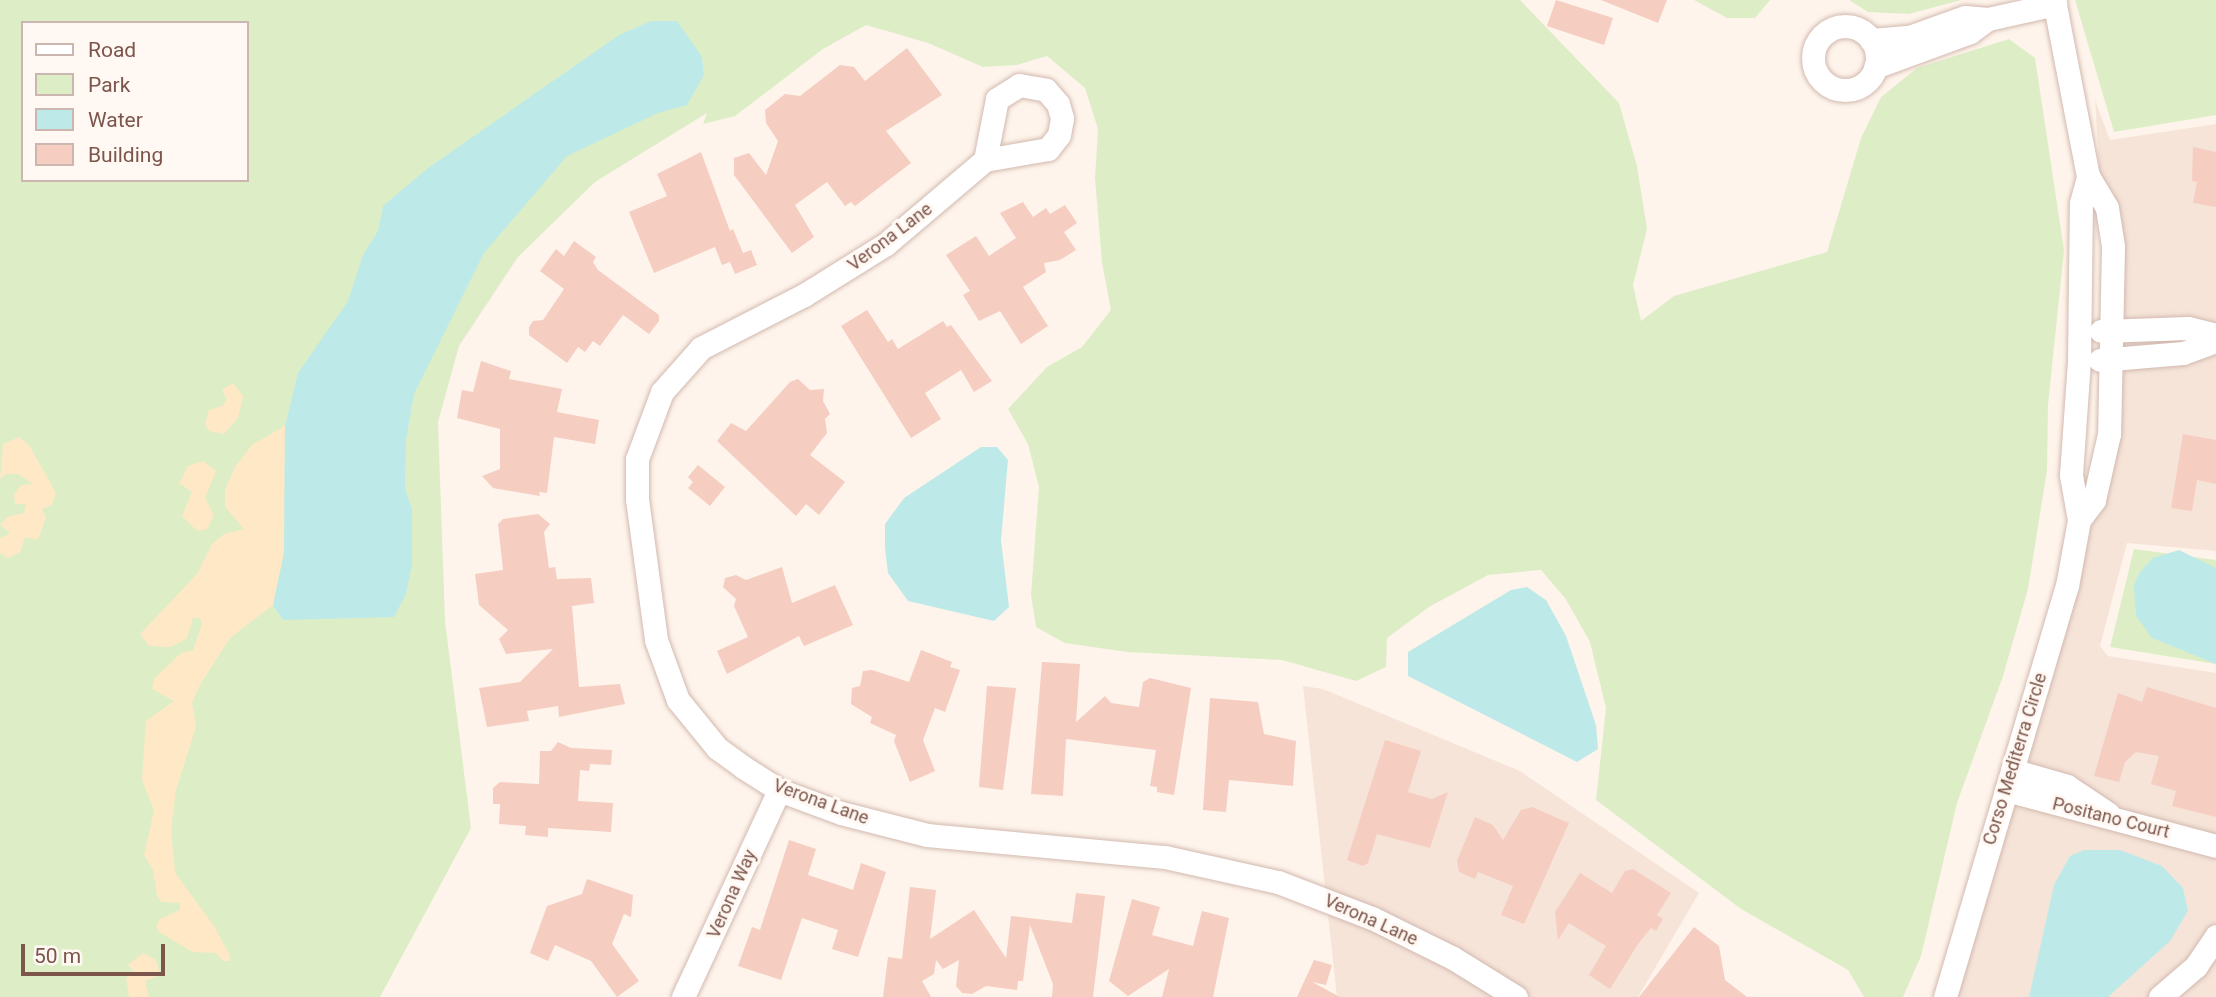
<!DOCTYPE html>
<html>
<head>
<meta charset="utf-8">
<style>
  body { margin:0 }
  #map { position:relative; width:2216px; height:997px; overflow:hidden; background:#fef4eb; font-family:Roboto,sans-serif }
  div>[style] { position:absolute }
  .residential>* { inset:0; background:#f6e4d9 }
  .green>* { inset:0; background:#ddeec7 }
  .sand>* { inset:0; background:#fee8c5 }
  .water>* { inset:0; background:#bdeae9 }
  .building>* { inset:0; background:#f5cdc1 }
  .roads { filter:drop-shadow(0 0 2px #d2b9af) drop-shadow(0 0 2px #d2b9af) }
  .minor>* { height:23px; margin:-11.5px; padding:0 11.5px; transform-origin:11.5px; border-radius:11.5px; background:#fff }
  .minor>.ring { margin:-11.5px; padding:0; box-sizing:content-box; background:none; border:23px solid #fff; border-radius:50% }
  span { translate:-50% -50%; white-space:nowrap; text-align:center; line-height:1.15; -webkit-text-stroke:6px #fff8f3; paint-order:stroke }
  .street-label { font-size:18px; color:#7c554b }
  .legend { position:absolute; left:21px; top:21px; width:228px; height:161px; box-sizing:border-box; background:#fff8f3; border:2px solid #cbb7b0; margin:0; padding:9px 12px; list-style:none; font-size:21px; color:#7c554b }
  .legend li { display:flex; align-items:center; gap:14px; height:35px }
  .legend b { width:35px; border:2px solid #cbb7b0 }
  .scale { position:absolute; left:21px; top:944px; width:144px; height:32px; box-sizing:border-box; border:4px solid #7c554b; border-top:0; padding-left:9px; font-size:21px; line-height:24px; white-space:nowrap; color:#7c554b; -webkit-text-stroke:5px #fff8f3; paint-order:stroke }
</style>
</head>
<body>
<div id="map">
  <div class="residential">
    <i style="clip-path:polygon(2095px 100px,2110px 140px,2216px 124px,2216px 551px,2127px 543px,2100px 646px,2108px 656px,2216px 673px,2216px 997px,1935px 997px,2100px 474px,2110px 337px)"></i>
    <i style="clip-path:polygon(1303px 686px,1323px 689px,1520px 771px,1699px 893px,1638px 997px,1337px 997px)"></i>
  </div>
  <div class="green">
    <i style="clip-path:polygon(evenodd,0 0,1520px 0,1619px 103px,1637px 166px,1647px 229px,1633px 285px,1641px 321px,1674px 296px,1827px 252px,1861px 138px,1881px 97px,1917px 68px,2009px 39px,2035px 58px,2064px 250px,2048px 405px,2047px 470px,2028px 589px,2003px 676px,1957px 803px,1921px 956px,1903px 997px,1864px 997px,1848px 970px,1741px 909px,1596px 800px,1606px 708px,1590px 642px,1565px 598px,1541px 570px,1488px 575px,1429px 607px,1387px 638px,1386px 667px,1356px 681px,1282px 660px,1127px 652px,1065px 643px,1036px 627px,1031px 595px,1039px 487px,1028px 444px,1008px 409px,1047px 367px,1082px 347px,1111px 310px,1102px 263px,1095px 178px,1098px 129px,1085px 88px,1047px 56px,1017px 65px,983px 67px,928px 43px,866px 25px,823px 49px,735px 116px,703px 124px,707px 113px,595px 182px,518px 257px,459px 346px,438px 422px,445px 621px,471px 828px,380px 997px,0 997px,0 0,23px 23px,247px 23px,247px 180px,23px 180px,23px 23px)"></i>
    <i style="clip-path:polygon(1694px 0,1770px 0,1755px 18px,1727px 18px)"></i>
    <i style="clip-path:polygon(1849px 0,1961px 0,1909px 14px,1868px 12px)"></i>
    <i style="clip-path:polygon(2075px 0,2216px 0,2216px 115px,2114px 132px)"></i>
    <i style="clip-path:polygon(2134px 549px,2216px 560px,2216px 664px,2110px 647px)"></i>
  </div>
  <div class="sand">
    <i style="clip-path:polygon(233px 383px,243px 396px,238px 418px,224px 434px,209px 431px,205px 424px,209px 410px,222px 406px,227px 399px,222px 390px)"></i>
    <i style="clip-path:polygon(285px 426px,284px 553px,273px 605px,230px 638px,200px 685px,192px 703px,196px 727px,176px 790px,171px 829px,175px 873px,214px 926px,229px 954px,230px 961px,223px 961px,216px 953px,192px 952px,159px 932px,156px 926px,160px 919px,180px 910px,180px 903px,162px 902px,157px 896px,153px 870px,144px 855px,154px 810px,142px 780px,146px 721px,174px 701px,152px 689px,154px 679px,181px 653px,193px 650px,202px 624px,200px 618px,193px 618px,187px 638px,171px 647px,149px 646px,140px 634px,197px 574px,212px 544px,224px 534px,244px 529px,225px 507px,225px 490px,235px 467px,252px 445px)"></i>
    <i style="clip-path:polygon(19px 437px,29px 445px,56px 493px,52px 505px,42px 509px,46px 517px,38px 540px,25px 537px,20px 552px,8px 558px,0 553px,0 538px,10px 533px,0 525px,7px 517px,24px 513px,26px 504px,15px 504px,14px 495px,21px 485px,33px 484px,18px 474px,6px 474px,0 479px,3px 444px)"></i>
    <i style="clip-path:polygon(203px 461px,216px 471px,205px 498px,214px 515px,207px 529px,197px 531px,182px 516px,192px 492px,179px 483px,188px 466px)"></i>
    <i style="clip-path:polygon(143px 953px,156px 960px,160px 975px,145px 981px,149px 997px,129px 997px,126px 978px,134px 972px,128px 965px)"></i>
  </div>
  <div class="water">
    <i style="clip-path:polygon(651px 21px,677px 21px,702px 57px,704px 75px,687px 105px,658px 113px,567px 156px,484px 253px,414px 394px,406px 440px,405px 488px,412px 510px,412px 564px,406px 594px,394px 617px,283px 620px,273px 605px,284px 553px,285px 426px,298px 373px,348px 301px,363px 255px,378px 231px,383px 206px,428px 168px,619px 35px)"></i>
    <i style="clip-path:polygon(981px 447px,997px 447px,1008px 460px,1001px 540px,1009px 607px,994px 621px,908px 601px,888px 573px,885px 548px,885px 524px,904px 498px)"></i>
    <i style="clip-path:polygon(2179px 550px,2216px 568px,2216px 664px,2152px 638px,2136px 616px,2134px 585px,2140px 572px,2153px 558px)"></i>
    <i style="clip-path:polygon(1527px 587px,1546px 600px,1566px 636px,1596px 725px,1598px 749px,1577px 762px,1408px 676px,1408px 652px,1511px 590px)"></i>
    <i style="clip-path:polygon(2084px 850px,2120px 850px,2162px 866px,2183px 888px,2188px 911px,2170px 941px,2108px 997px,2029px 997px,2054px 885px,2070px 856px)"></i>
  </div>
  <div class="building">
    <i style="clip-path:polygon(1556px 0,1613px 18px,1604px 45px,1547px 26px)"></i>
    <i style="clip-path:polygon(1601px 0,1667px 0,1658px 23px)"></i>
    <i style="clip-path:polygon(907px 48px,942px 95px,886px 131px,911px 163px,855px 206px,851px 202px,845px 206px,827px 182px,795px 205px,814px 237px,792px 253px,734px 175px,734px 158px,749px 153px,766px 175px,778px 141px,766px 123px,765px 110px,785px 94px,800px 96px,840px 65px,854px 67px,865px 81px)"></i>
    <i style="clip-path:polygon(2193px 147px,2216px 152px,2216px 207px,2193px 203px,2197px 182px,2192px 181px)"></i>
    <i style="clip-path:polygon(701px 152px,730px 231px,733px 229px,743px 253px,751px 250px,757px 265px,735px 274px,730px 262px,722px 265px,715px 247px,654px 273px,629px 212px,667px 196px,657px 174px)"></i>
    <i style="clip-path:polygon(1023px 202px,1033px 217px,1046px 208px,1050px 214px,1065px 205px,1077px 223px,1064px 232px,1076px 250px,1060px 260px,1044px 263px,1046px 272px,1023px 287px,1048px 326px,1021px 344px,1000px 311px,979px 321px,963px 295px,970px 291px,946px 255px,976px 236px,989px 256px,1016px 238px,1000px 213px)"></i>
    <i style="clip-path:polygon(574px 241px,596px 257px,593px 262px,598px 270px,659px 315px,659px 321px,649px 334px,623px 315px,600px 346px,593px 341px,585px 352px,578px 347px,567px 363px,529px 335px,529px 327px,533px 321px,543px 320px,564px 289px,540px 271px,556px 249px,564px 256px)"></i>
    <i style="clip-path:polygon(867px 310px,888px 342px,892px 339px,898px 349px,943px 321px,947px 327px,951px 325px,992px 381px,974px 392px,961px 370px,925px 393px,941px 419px,911px 438px,841px 326px)"></i>
    <i style="clip-path:polygon(481px 361px,511px 371px,509px 379px,562px 389px,557px 412px,599px 420px,595px 444px,554px 437px,547px 493px,539px 492px,540px 496px,493px 488px,482px 476px,500px 469px,500px 429px,457px 418px,462px 390px,473px 392px)"></i>
    <i style="clip-path:polygon(798px 379px,810px 390px,824px 389px,823px 401px,830px 414px,825px 419px,827px 433px,810px 455px,845px 482px,819px 515px,806px 504px,796px 516px,717px 441px,731px 423px,746px 431px,790px 382px)"></i>
    <i style="clip-path:polygon(2183px 434px,2216px 440px,2216px 484px,2197px 480px,2192px 511px,2171px 508px)"></i>
    <i style="clip-path:polygon(698px 465px,725px 487px,710px 506px,688px 488px,693px 482px,688px 477px)"></i>
    <i style="clip-path:polygon(538px 514px,550px 524px,544px 532px,549px 568px,555px 567px,557px 579px,591px 578px,594px 603px,572px 606px,579px 687px,620px 684px,625px 704px,559px 717px,558px 706px,527px 711px,529px 721px,487px 727px,479px 688px,520px 682px,553px 649px,506px 654px,499px 639px,508px 630px,479px 605px,475px 574px,503px 570px,498px 524px,503px 519px)"></i>
    <i style="clip-path:polygon(782px 567px,792px 603px,835px 585px,853px 625px,804px 646px,799px 636px,727px 674px,717px 651px,748px 637px,734px 606px,736px 599px,723px 587px,725px 578px,736px 575px,746px 580px)"></i>
    <i style="clip-path:polygon(921px 650px,952px 662px,950px 667px,960px 670px,945px 712px,935px 708px,923px 740px,935px 771px,910px 782px,894px 741px,896px 735px,870px 723px,872px 717px,851px 704px,852px 688px,860px 686px,863px 671px,872px 670px,909px 682px)"></i>
    <i style="clip-path:polygon(1042px 662px,1080px 664px,1076px 722px,1105px 696px,1111px 703px,1139px 707px,1143px 682px,1150px 678px,1191px 688px,1174px 795px,1157px 792px,1157px 787px,1150px 786px,1156px 750px,1066px 739px,1063px 796px,1031px 794px)"></i>
    <i style="clip-path:polygon(987px 686px,1016px 688px,1003px 790px,979px 787px)"></i>
    <i style="clip-path:polygon(2147px 687px,2216px 708px,2216px 817px,2172px 806px,2176px 791px,2151px 784px,2159px 756px,2136px 752px,2125px 762px,2119px 782px,2094px 776px,2118px 693px,2142px 702px)"></i>
    <i style="clip-path:polygon(1210px 698px,1258px 702px,1264px 734px,1296px 741px,1293px 786px,1229px 780px,1226px 812px,1203px 810px)"></i>
    <i style="clip-path:polygon(1385px 740px,1421px 751px,1408px 792px,1432px 799px,1448px 792px,1430px 848px,1377px 834px,1368px 863px,1363px 866px,1347px 860px)"></i>
    <i style="clip-path:polygon(558px 742px,571px 748px,612px 750px,611px 765px,590px 764px,589px 771px,580px 770px,578px 801px,613px 803px,611px 832px,548px 828px,548px 837px,525px 835px,526px 826px,499px 824px,500px 804px,493px 804px,493px 788px,500px 782px,539px 784px,540px 751px,551px 751px)"></i>
    <i style="clip-path:polygon(1532px 807px,1569px 823px,1524px 924px,1501px 915px,1513px 886px,1478px 872px,1475px 879px,1459px 872px,1457px 861px,1475px 817px,1493px 825px,1503px 840px,1521px 810px)"></i>
    <i style="clip-path:polygon(789px 840px,816px 849px,808px 875px,853px 890px,861px 863px,886px 872px,858px 957px,832px 949px,838px 930px,802px 918px,781px 980px,738px 966px,752px 927px,760px 930px)"></i>
    <i style="clip-path:polygon(1633px 869px,1671px 893px,1657px 915px,1663px 919px,1656px 931px,1651px 928px,1638px 944px,1610px 989px,1589px 975px,1606px 946px,1569px 923px,1558px 940px,1555px 912px,1580px 873px,1612px 893px,1625px 871px)"></i>
    <i style="clip-path:polygon(587px 879px,633px 895px,631px 917px,624px 914px,612px 944px,639px 981px,617px 997px,591px 961px,555px 945px,548px 961px,530px 953px,547px 906px,582px 894px)"></i>
    <i style="clip-path:polygon(910px 887px,936px 890px,930px 939px,974px 910px,1006px 958px,1011px 916px,1072px 923px,1076px 893px,1105px 896px,1093px 997px,1052px 997px,1053px 984px,1030px 925px,1023px 981px,1018px 981px,1017px 990px,986px 986px,972px 994px,962px 993px,956px 986px,959px 960px,943px 969px,936px 960px,934px 974px,922px 981px,931px 997px,883px 997px,888px 957px,902px 959px)"></i>
    <i style="clip-path:polygon(1132px 899px,1160px 907px,1152px 935px,1193px 946px,1202px 911px,1229px 918px,1213px 997px,1162px 997px,1169px 969px,1128px 996px,1109px 981px)"></i>
    <i style="clip-path:polygon(1694px 927px,1719px 946px,1725px 980px,1747px 997px,1639px 997px)"></i>
    <i style="clip-path:polygon(1314px 960px,1332px 965px,1326px 985px,1312px 982px,1340px 997px,1297px 997px)"></i>
  </div>
  <div class="roads">
    <div class="minor">
      <i style="left:2054px;top:0;width:179px;rotate:79.1deg"></i>
      <i style="left:2088px;top:176px;width:37px;rotate:59deg"></i>
      <i style="left:2107px;top:208px;width:39px;rotate:81deg"></i>
      <i style="left:2113px;top:247px;width:187px;rotate:91.2deg"></i>
      <i style="left:2109px;top:434px;width:68px;rotate:102.8deg"></i>
      <i style="left:2094px;top:500px;width:25px;rotate:127deg"></i>
      <i class="ring" style="left:1813px;top:26px;width:41px;height:41px"></i>
      <i style="left:1871px;top:40px;width:38px;rotate:-5deg"></i>
      <i style="left:1909px;top:37px;width:59px;rotate:-19.7deg"></i>
      <i style="left:1965px;top:17px;width:23px;rotate:5deg"></i>
      <i style="left:1988px;top:19px;width:69px;rotate:-12.6deg"></i>
      <i style="left:1875px;top:67px;width:101px;rotate:-20.2deg"></i>
      <i style="left:1970px;top:32px;width:22px;rotate:-36deg"></i>
      <i style="left:985px;top:160px;width:62px;rotate:-78.9deg"></i>
      <i style="left:997px;top:99px;width:26px;rotate:-32deg"></i>
      <i style="left:1019px;top:85px;width:27px;rotate:10deg"></i>
      <i style="left:1046px;top:90px;width:18px;rotate:49deg"></i>
      <i style="left:1058px;top:104px;width:15px;rotate:74deg"></i>
      <i style="left:1062px;top:118px;width:17px;rotate:100deg"></i>
      <i style="left:1059px;top:135px;width:18px;rotate:128deg"></i>
      <i style="left:1048px;top:149px;width:64px;rotate:170.1deg"></i>
      <i style="left:985px;top:160px;width:130px;rotate:139.7deg"></i>
      <i style="left:886px;top:244px;width:97px;rotate:148.1deg"></i>
      <i style="left:804px;top:295px;width:116px;rotate:152.8deg"></i>
      <i style="left:701px;top:348px;width:59px;rotate:131.6deg"></i>
      <i style="left:662px;top:392px;width:72px;rotate:110.5deg"></i>
      <i style="left:637px;top:459px;width:40px;rotate:90deg"></i>
      <i style="left:637px;top:499px;width:142px;rotate:82.3deg"></i>
      <i style="left:656px;top:640px;width:64px;rotate:69.9deg"></i>
      <i style="left:678px;top:700px;width:62px;rotate:50.9deg"></i>
      <i style="left:717px;top:748px;width:32px;rotate:36deg"></i>
      <i style="left:743px;top:767px;width:43px;rotate:32.6deg"></i>
      <i style="left:779px;top:790px;width:66px;rotate:20.4deg"></i>
      <i style="left:841px;top:813px;width:89px;rotate:14.3deg"></i>
      <i style="left:927px;top:835px;width:239px;rotate:5.3deg"></i>
      <i style="left:1165px;top:857px;width:116px;rotate:12.5deg"></i>
      <i style="left:1278px;top:882px;width:101px;rotate:21deg"></i>
      <i style="left:1372px;top:918px;width:90px;rotate:26.3deg"></i>
      <i style="left:1453px;top:958px;width:74px;rotate:31.8deg"></i>
      <i style="left:2101px;top:331px;width:87px;rotate:-2deg"></i>
      <i style="left:2188px;top:328px;width:29px;rotate:14deg"></i>
      <i style="left:2100px;top:360px;width:83px;rotate:-4.8deg"></i>
      <i style="left:2183px;top:353px;width:35px;rotate:-20deg"></i>
      <i style="left:2012px;top:770px;width:57px;rotate:16.2deg"></i>
      <i style="left:2067px;top:786px;width:50px;rotate:33.7deg"></i>
      <i style="left:2006px;top:790px;width:217px;rotate:14.9deg"></i>
      <i style="left:683px;top:997px;width:228px;rotate:-65.1deg"></i>
      <i style="left:1945px;top:997px;width:429px;rotate:-73.5deg"></i>
      <i style="left:2067px;top:586px;width:67px;rotate:-79.7deg"></i>
      <i style="left:2079px;top:520px;width:46px;rotate:-100.1deg"></i>
      <i style="left:2071px;top:475px;width:113px;rotate:-86deg"></i>
      <i style="left:2079px;top:362px;width:159px;rotate:-89.3deg"></i>
      <i style="left:2081px;top:203px;width:28px;rotate:-75deg"></i>
      <i style="left:2160px;top:997px;width:48px;rotate:-40.7deg"></i>
      <i style="left:2196px;top:966px;width:36px;rotate:-56deg"></i>
    </div>
  </div>
  <div class="street-label">
    <span style="left:890px;top:237px;rotate:-37deg">Verona Lane</span>
    <span style="left:2015px;top:759px;rotate:-73deg">Corso Mediterra Circle</span>
    <span style="left:821px;top:802px;rotate:20deg">Verona Lane</span>
    <span style="left:2111px;top:818px;rotate:14deg">Positano Court</span>
    <span style="left:732px;top:894px;rotate:-66deg">Verona Way</span>
    <span style="left:1371px;top:920px;rotate:24deg">Verona Lane</span>
  </div>
  <ul class="legend">
  <li><b style="height:9px;background:#fff"></b>Road</li>
  <li><b style="height:19px;background:#ddeec7"></b>Park</li>
  <li><b style="height:19px;background:#bdeae9"></b>Water</li>
  <li><b style="height:19px;background:#f5cdc1"></b>Building</li>
  </ul>
  <div class="scale">50 m</div>
</div>
</body>
</html>
